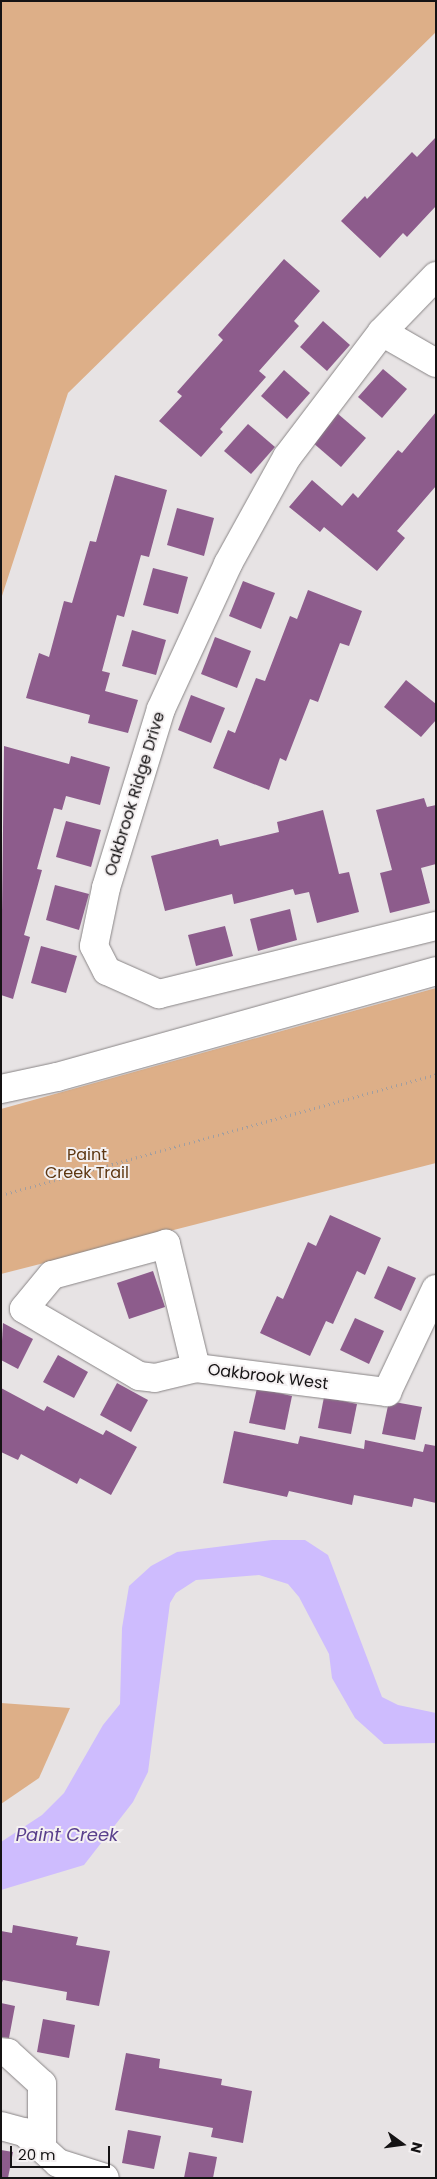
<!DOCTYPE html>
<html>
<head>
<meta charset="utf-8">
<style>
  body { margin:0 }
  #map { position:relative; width:437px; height:2179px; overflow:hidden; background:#e7e3e4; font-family:Poppins,sans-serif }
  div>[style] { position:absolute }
  .green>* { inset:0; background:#ddaf88 }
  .water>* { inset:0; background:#cebcfe }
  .building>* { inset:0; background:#8d5c8c }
  .path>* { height:3px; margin-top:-1.5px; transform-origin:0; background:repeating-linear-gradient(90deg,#a29e9f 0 1px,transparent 0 5px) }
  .roads { filter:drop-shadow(0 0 1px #898586) drop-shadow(0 0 1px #898586) }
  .minor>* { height:28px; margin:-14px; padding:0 14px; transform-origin:14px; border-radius:14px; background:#fff }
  span { translate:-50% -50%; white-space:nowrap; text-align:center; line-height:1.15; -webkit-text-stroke:4px #f4f0f1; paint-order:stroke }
  .street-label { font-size:16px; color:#151314 }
  .park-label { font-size:16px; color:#5d3712 }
  .water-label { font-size:18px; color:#593f8c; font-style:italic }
  .frame { position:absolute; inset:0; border:2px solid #151314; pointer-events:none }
  .north { position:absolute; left:377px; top:2119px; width:50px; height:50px; -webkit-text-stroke:4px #f4f0f1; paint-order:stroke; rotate:104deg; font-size:14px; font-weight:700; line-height:20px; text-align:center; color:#151314 }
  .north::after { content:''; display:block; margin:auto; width:18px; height:22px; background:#151314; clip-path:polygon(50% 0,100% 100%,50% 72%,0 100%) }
  .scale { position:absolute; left:10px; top:2146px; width:100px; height:22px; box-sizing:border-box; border:2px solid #151314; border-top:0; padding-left:6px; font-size:15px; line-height:18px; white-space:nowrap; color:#151314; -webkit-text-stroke:4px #f4f0f1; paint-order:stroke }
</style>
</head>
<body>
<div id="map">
  <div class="green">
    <i style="clip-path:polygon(1px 1px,436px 1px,436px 32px,68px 393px,1px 599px)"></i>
    <i style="clip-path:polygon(436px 988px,436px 1163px,1px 1274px,1px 1109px)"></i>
    <i style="clip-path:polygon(1px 1703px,70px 1708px,39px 1778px,1px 1804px)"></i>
  </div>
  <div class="water">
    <i style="clip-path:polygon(272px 1540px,305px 1540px,328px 1555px,382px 1697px,398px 1705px,436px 1713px,436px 1743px,384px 1744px,355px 1718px,332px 1678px,329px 1654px,299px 1597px,288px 1584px,259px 1575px,196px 1580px,176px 1593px,170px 1603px,148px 1772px,133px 1802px,84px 1865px,1px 1890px,1px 1842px,42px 1815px,64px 1793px,103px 1725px,120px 1704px,122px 1628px,129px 1586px,151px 1566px,177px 1552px)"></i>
  </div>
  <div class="building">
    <i style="clip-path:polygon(436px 137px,436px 206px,407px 237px,403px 233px,380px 258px,341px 221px,365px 196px,367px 199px,412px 152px,417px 157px)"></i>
    <i style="clip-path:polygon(284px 259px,320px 291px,294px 321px,299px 326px,259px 371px,266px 377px,220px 429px,223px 432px,201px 457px,159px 421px,182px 396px,177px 392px,223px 340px,218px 335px)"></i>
    <i style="clip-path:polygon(323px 321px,350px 345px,327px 371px,300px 347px)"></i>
    <i style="clip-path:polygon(383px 369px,407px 389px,382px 418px,358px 397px)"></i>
    <i style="clip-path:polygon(284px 370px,310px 393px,287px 419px,261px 396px)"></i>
    <i style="clip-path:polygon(436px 412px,436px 486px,397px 531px,405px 538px,377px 571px,324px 527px,320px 532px,289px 507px,312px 480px,342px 506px,353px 493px,358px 498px,398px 450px,402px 453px)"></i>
    <i style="clip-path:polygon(337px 413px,366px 438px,341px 467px,312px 442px)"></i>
    <i style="clip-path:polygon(248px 424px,275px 447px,251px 474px,224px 451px)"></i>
    <i style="clip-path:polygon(115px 475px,167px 490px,149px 557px,141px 555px,124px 617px,117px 615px,102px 671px,110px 673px,105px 691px,138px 700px,128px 733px,88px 723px,90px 715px,26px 698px,39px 653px,49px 657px,64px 601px,72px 603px,90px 541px,96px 542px)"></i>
    <i style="clip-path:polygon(177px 508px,214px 518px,204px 556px,167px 545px)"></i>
    <i style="clip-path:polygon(153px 568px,188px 577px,178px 614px,143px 605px)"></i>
    <i style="clip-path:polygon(243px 581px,275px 593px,261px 629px,229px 616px)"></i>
    <i style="clip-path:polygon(308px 590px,362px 611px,349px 646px,340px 643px,318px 702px,310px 699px,286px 761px,280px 758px,269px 790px,213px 768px,228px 730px,235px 733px,256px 678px,265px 681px,290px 616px,297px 619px)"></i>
    <i style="clip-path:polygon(132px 630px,166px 640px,156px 675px,122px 666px)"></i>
    <i style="clip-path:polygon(215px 637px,251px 651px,237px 688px,201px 674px)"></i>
    <i style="clip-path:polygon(406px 680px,436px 704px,436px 720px,421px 737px,384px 707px)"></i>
    <i style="clip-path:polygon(191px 695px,225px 708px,211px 743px,178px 730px)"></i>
    <i style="clip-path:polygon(4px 746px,69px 764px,71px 756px,110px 767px,100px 805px,66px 796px,62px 810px,54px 808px,37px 869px,42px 870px,24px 935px,30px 937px,13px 999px,1px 995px)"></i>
    <i style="clip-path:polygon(424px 798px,427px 807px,436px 805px,436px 864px,421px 868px,430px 903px,390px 913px,380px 873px,392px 870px,376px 810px)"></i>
    <i style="clip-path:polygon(323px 810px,339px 874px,349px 872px,359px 912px,317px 923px,309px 892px,295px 895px,293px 889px,234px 904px,232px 894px,165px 911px,151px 856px,218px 839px,220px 846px,279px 832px,277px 822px)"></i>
    <i style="clip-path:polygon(66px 821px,101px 830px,91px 867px,56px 857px)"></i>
    <i style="clip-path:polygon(55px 885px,89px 894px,79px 930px,46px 920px)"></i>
    <i style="clip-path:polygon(290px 909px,297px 940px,258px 951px,250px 919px)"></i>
    <i style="clip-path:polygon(225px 926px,233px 956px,196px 966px,188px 935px)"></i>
    <i style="clip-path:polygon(41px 946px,77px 956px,66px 993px,31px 983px)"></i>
    <i style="clip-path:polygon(330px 1215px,381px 1238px,365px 1275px,357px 1271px,333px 1324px,326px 1321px,310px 1356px,260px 1333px,277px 1296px,283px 1299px,308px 1242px,316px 1246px)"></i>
    <i style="clip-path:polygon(388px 1266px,416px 1278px,401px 1311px,374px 1298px)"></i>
    <i style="clip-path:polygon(153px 1271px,165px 1307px,129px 1319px,117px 1283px)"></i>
    <i style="clip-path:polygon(355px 1318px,384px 1331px,369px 1364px,340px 1350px)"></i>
    <i style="clip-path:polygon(3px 1323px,33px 1339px,18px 1369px,1px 1360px)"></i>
    <i style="clip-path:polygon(58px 1355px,88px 1372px,74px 1398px,43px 1382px)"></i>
    <i style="clip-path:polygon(117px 1383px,148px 1400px,131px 1432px,100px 1415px)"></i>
    <i style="clip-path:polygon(1px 1388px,44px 1411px,47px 1406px,103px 1435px,106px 1430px,137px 1447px,111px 1495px,80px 1478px,77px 1484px,21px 1454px,18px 1460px,1px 1452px)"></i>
    <i style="clip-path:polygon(257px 1388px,292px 1396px,285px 1430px,249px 1423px)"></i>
    <i style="clip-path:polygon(324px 1397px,357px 1404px,351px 1434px,318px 1428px)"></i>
    <i style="clip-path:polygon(389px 1401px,422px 1407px,415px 1440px,382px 1434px)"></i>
    <i style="clip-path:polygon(234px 1431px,298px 1444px,300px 1436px,364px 1449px,365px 1440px,423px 1452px,425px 1444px,436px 1446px,436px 1503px,414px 1498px,412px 1507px,354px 1495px,352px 1505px,289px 1491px,287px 1497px,223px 1483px)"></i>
    <i style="clip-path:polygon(13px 1925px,78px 1937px,76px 1945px,110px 1951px,99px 2006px,66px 2000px,67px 1992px,3px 1980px,1px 1985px,1px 1931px,12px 1933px)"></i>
    <i style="clip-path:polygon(1px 2003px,15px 2006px,9px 2038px,1px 2037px)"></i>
    <i style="clip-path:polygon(43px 2019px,75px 2025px,69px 2058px,37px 2052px)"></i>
    <i style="clip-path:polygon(126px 2053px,160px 2059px,159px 2068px,222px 2079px,221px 2085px,252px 2091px,243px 2143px,211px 2137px,213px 2128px,115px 2110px)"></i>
    <i style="clip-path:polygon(128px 2130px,161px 2136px,154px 2169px,122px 2163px)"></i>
    <i style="clip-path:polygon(1px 2150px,13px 2152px,8px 2178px,1px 2178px)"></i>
    <i style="clip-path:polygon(189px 2152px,217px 2157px,213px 2178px,184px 2178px)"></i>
  </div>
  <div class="path">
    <i style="left:1px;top:1195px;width:452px;rotate:-15.5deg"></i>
  </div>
  <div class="roads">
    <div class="minor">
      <i style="left:436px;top:276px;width:78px;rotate:134deg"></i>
      <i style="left:382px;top:332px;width:157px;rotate:127.2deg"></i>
      <i style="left:287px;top:457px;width:122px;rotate:118.9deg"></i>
      <i style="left:228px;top:564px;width:160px;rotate:114.8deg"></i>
      <i style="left:161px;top:709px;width:187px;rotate:107.1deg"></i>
      <i style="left:106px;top:888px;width:59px;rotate:101.7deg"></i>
      <i style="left:94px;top:946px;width:28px;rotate:63deg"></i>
      <i style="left:107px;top:971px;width:57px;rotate:23.9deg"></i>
      <i style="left:159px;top:994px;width:285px;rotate:-13.8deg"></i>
      <i style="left:382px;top:332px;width:62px;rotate:29.9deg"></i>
      <i style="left:1px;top:1089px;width:57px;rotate:-12.1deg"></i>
      <i style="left:57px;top:1077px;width:394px;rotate:-15.6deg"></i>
      <i style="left:196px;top:1368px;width:128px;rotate:-103.6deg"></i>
      <i style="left:166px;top:1244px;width:118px;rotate:164.8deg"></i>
      <i style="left:52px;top:1275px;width:44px;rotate:129.5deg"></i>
      <i style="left:24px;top:1309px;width:133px;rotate:30.2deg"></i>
      <i style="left:139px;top:1376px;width:16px;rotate:7deg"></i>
      <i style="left:155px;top:1378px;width:42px;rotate:-13.7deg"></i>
      <i style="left:196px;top:1368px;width:193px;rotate:7.2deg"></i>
      <i style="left:387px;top:1392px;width:114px;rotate:-64.6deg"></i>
      <i style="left:1px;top:2052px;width:7px;rotate:8deg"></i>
      <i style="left:8px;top:2053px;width:46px;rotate:42.4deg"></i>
      <i style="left:42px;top:2084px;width:64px;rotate:90deg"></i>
      <i style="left:1px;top:2126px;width:24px;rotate:15deg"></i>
      <i style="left:24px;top:2132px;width:46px;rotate:42.4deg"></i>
      <i style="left:58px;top:2163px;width:49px;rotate:17.7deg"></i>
    </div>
  </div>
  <div class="street-label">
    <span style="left:135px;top:794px;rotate:-73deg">Oakbrook Ridge Drive</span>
    <span style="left:268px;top:1377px;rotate:7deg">Oakbrook West</span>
  </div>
  <div class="park-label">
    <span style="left:87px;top:1164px">Paint<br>Creek Trail</span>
  </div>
  <div class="water-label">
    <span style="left:67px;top:1835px">Paint Creek</span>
  </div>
  <div class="frame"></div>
  <div class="north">N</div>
  <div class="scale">20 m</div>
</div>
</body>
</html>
